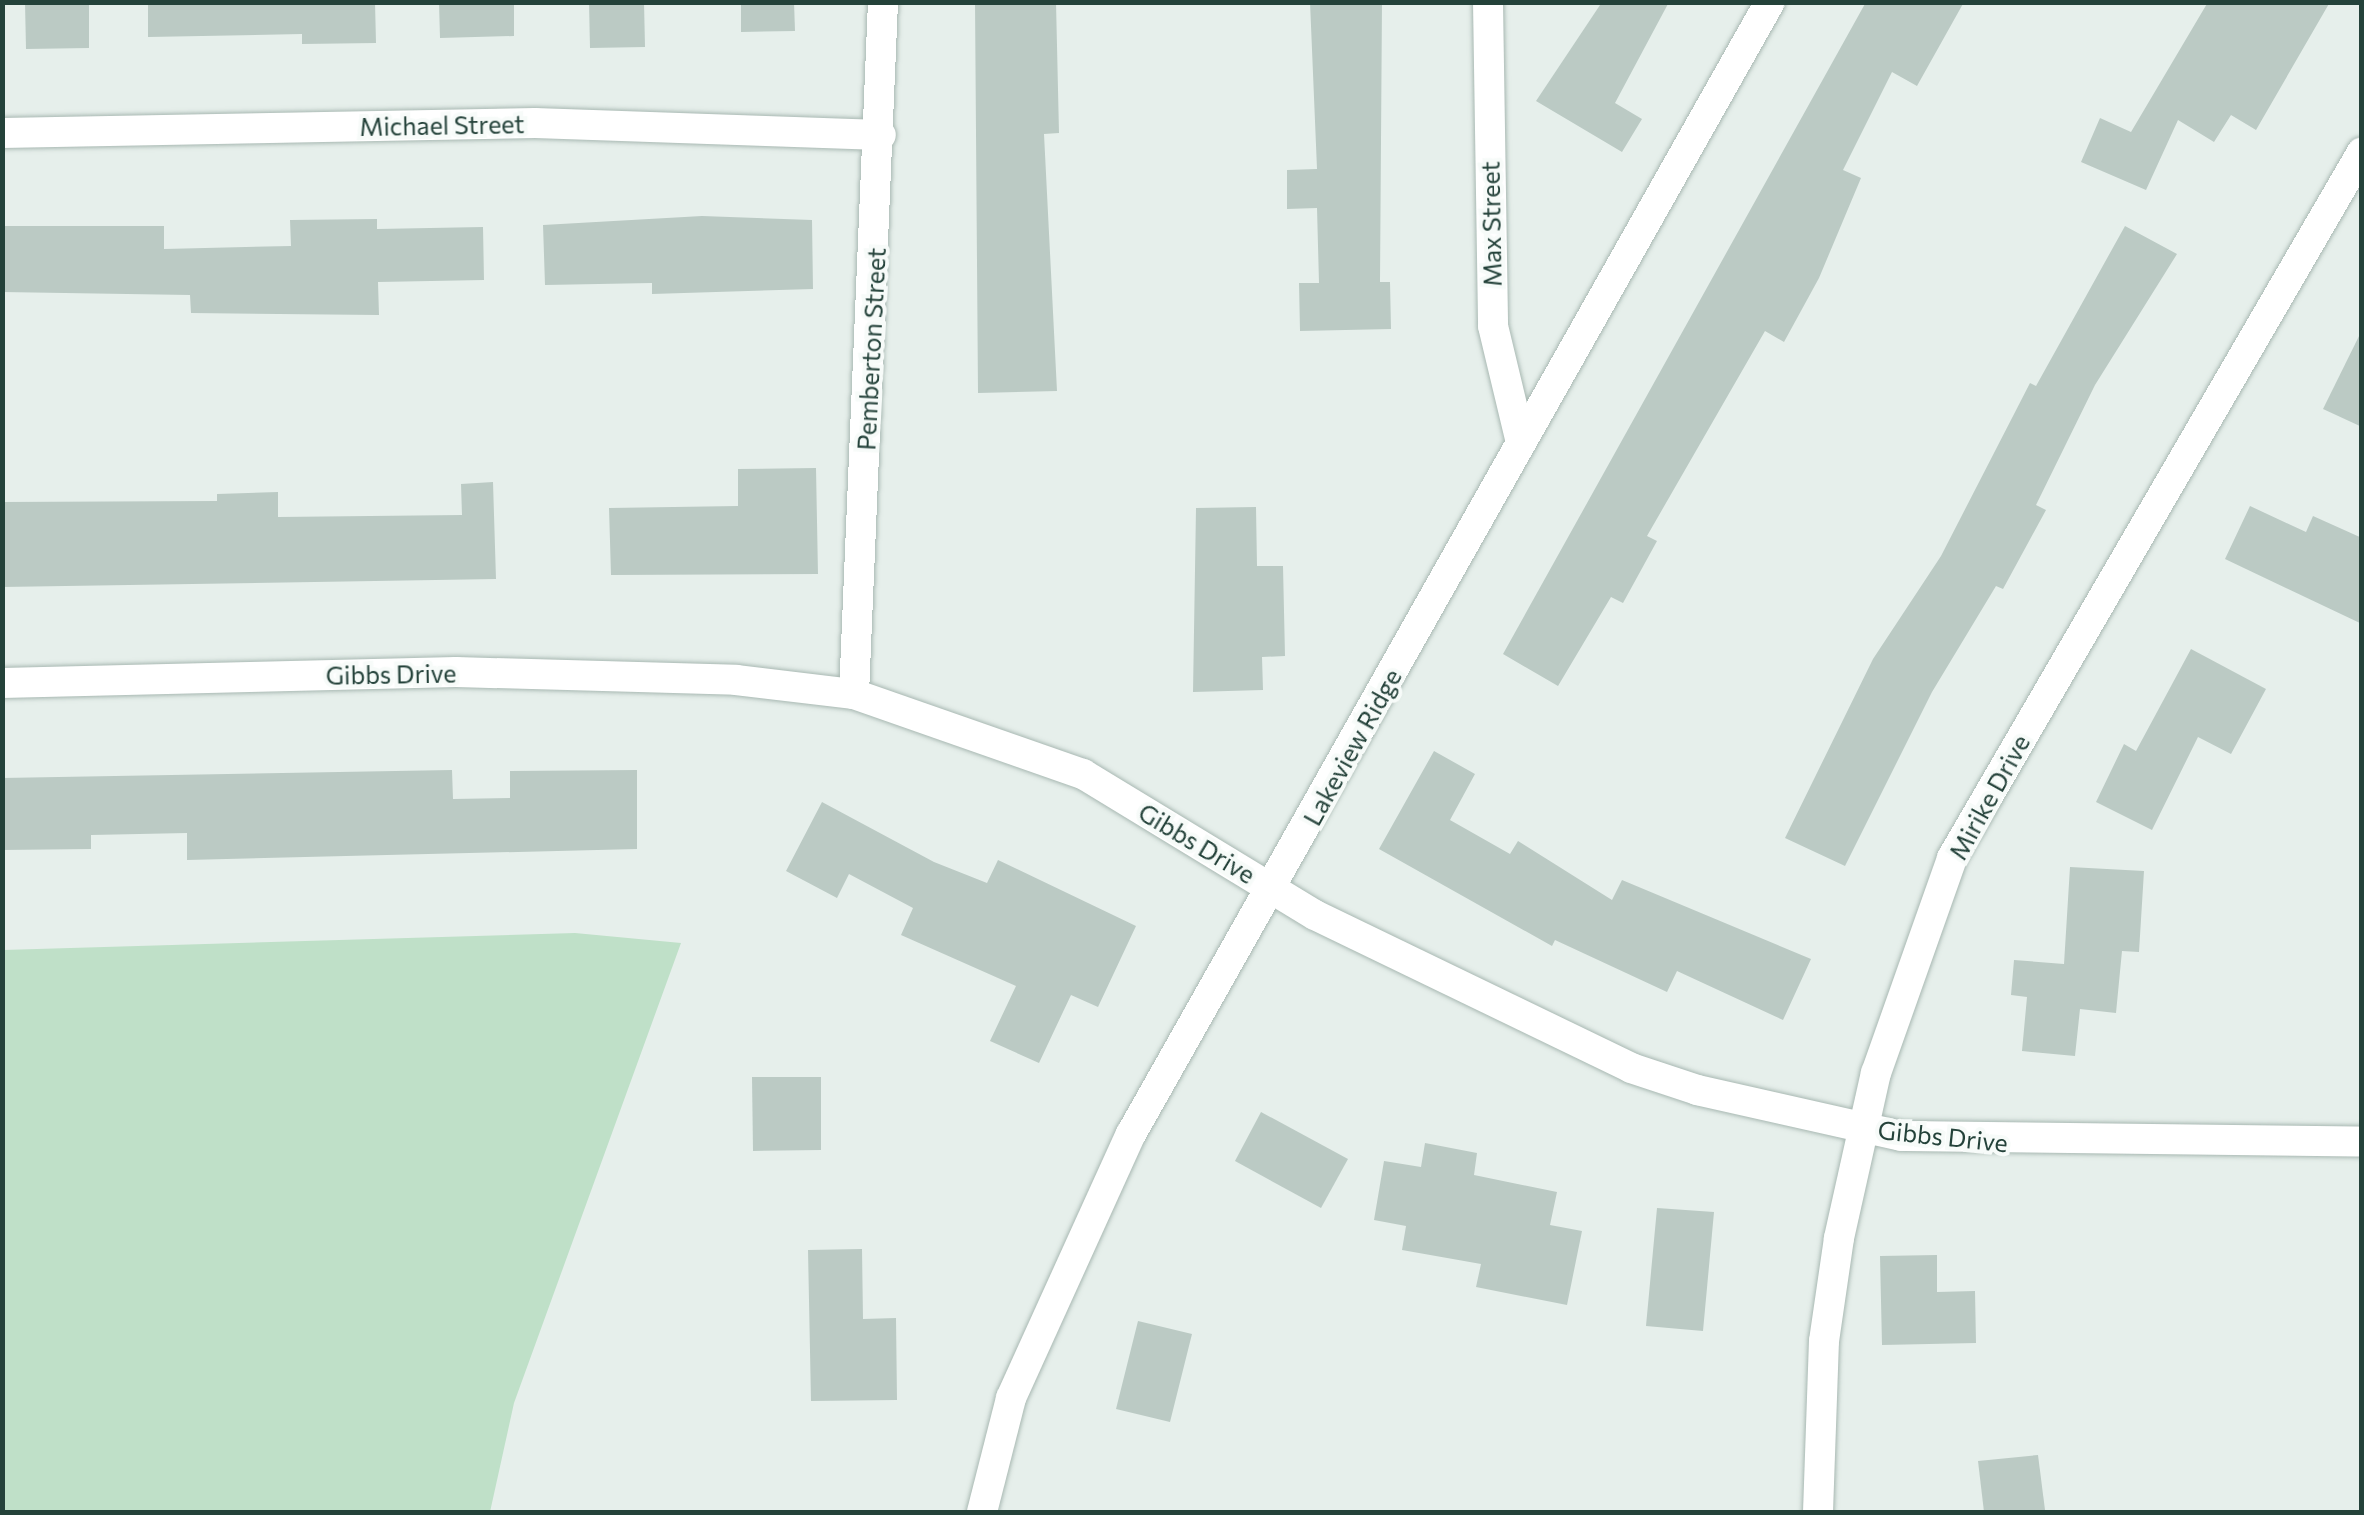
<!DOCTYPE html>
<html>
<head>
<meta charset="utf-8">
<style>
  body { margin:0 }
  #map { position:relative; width:2364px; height:1515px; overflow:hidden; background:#e6efeb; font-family:Commissioner,sans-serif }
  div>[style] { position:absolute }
  .green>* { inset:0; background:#bfe0c8 }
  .building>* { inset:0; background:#bbcac4 }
  .roads { filter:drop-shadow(0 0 2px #a8b8b2) drop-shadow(0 0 2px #a8b8b2) }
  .minor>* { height:30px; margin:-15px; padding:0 15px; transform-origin:15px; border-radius:15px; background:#fff }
  .tertiary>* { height:30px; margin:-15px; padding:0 15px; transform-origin:15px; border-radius:15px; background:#fff }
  span { translate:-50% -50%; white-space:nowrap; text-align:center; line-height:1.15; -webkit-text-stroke:8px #f7fbf9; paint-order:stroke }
  .street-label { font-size:25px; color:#24423a }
  .frame { position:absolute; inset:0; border:5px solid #24423a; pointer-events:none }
</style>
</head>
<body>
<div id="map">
  <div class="green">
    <i style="clip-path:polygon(575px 933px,681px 943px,514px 1403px,490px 1512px,3px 1512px,3px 950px)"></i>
  </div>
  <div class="building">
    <i style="clip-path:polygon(25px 2px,89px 2px,89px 48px,26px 49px)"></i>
    <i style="clip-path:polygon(148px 2px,375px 2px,376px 43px,302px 44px,302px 34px,148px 37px)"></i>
    <i style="clip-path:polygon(439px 2px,514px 2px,514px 36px,440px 38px)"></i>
    <i style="clip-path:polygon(589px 2px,644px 2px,645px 47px,590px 48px)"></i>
    <i style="clip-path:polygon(741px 2px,794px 2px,795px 31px,741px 32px)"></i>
    <i style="clip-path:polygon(975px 2px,1056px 2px,1059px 133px,1044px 134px,1057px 391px,978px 393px)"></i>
    <i style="clip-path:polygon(1310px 2px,1382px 2px,1380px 282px,1390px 282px,1391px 329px,1300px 331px,1299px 283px,1319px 283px,1317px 208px,1287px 209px,1287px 170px,1317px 169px)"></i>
    <i style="clip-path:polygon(1602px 2px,1669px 2px,1615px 103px,1642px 119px,1622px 152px,1536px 101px)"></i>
    <i style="clip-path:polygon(1866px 2px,1964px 2px,1917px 86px,1892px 72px,1843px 170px,1861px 178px,1819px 278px,1784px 342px,1765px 331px,1647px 536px,1657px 541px,1623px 603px,1611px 597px,1558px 686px,1503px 654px)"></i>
    <i style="clip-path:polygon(2208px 2px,2330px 2px,2256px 130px,2231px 115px,2214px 142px,2178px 120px,2146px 190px,2081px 162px,2100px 118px,2131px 132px)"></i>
    <i style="clip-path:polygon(702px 216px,812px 220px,813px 289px,652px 294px,652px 283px,545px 285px,543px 225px)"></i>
    <i style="clip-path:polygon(377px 219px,377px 229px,483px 227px,484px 280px,378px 282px,379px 315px,191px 313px,190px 295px,2px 292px,2px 226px,164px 226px,164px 249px,291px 246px,290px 220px)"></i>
    <i style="clip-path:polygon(2125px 226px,2177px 254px,2095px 385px,2036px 505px,2046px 510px,2003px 589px,1996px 586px,1932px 692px,1845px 866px,1785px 838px,1873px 659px,1941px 556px,2030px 383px,2036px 386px)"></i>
    <i style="clip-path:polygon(2362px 330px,2362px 427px,2323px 409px)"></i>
    <i style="clip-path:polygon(816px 468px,818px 574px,611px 575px,609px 508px,738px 506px,738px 469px)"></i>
    <i style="clip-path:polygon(493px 482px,496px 579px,2px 587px,2px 502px,217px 501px,217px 494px,278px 492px,278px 517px,462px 515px,461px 484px)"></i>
    <i style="clip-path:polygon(2250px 506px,2306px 532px,2313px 516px,2362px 538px,2362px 624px,2225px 559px)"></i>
    <i style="clip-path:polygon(1256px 507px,1257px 566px,1283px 566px,1285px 656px,1262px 657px,1263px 690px,1193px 692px,1196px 508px)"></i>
    <i style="clip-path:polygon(2191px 649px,2266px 689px,2231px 754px,2198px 737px,2152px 830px,2096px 802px,2124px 744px,2136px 751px)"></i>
    <i style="clip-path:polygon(1434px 751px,1475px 774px,1450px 820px,1510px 854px,1518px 841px,1612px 900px,1622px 880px,1811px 959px,1783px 1020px,1677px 971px,1667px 992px,1555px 940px,1552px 946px,1379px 849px)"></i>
    <i style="clip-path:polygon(452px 770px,453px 799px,510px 798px,510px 771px,637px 770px,637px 849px,187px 860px,187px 833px,91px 835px,91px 849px,2px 850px,2px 778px)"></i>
    <i style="clip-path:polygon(822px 802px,934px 862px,987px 883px,998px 860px,1136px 926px,1098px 1007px,1071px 995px,1039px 1063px,990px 1041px,1016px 986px,901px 935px,913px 908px,849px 874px,837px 898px,786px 871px)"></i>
    <i style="clip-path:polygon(2070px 867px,2144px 871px,2139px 952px,2122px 951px,2116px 1013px,2080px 1009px,2075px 1056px,2022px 1051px,2027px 997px,2011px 995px,2014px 960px,2064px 964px)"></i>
    <i style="clip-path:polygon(752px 1077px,821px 1077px,821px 1150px,753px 1151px)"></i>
    <i style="clip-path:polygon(1261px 1112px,1348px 1159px,1321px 1208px,1235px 1161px)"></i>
    <i style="clip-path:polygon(1425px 1143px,1477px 1153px,1474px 1175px,1557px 1192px,1550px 1225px,1582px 1231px,1567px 1305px,1476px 1287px,1481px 1264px,1402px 1250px,1406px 1226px,1374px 1220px,1384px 1161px,1421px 1167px)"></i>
    <i style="clip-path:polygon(1657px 1208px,1714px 1212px,1703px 1331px,1646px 1326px)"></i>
    <i style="clip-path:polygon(862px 1249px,863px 1319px,896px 1318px,897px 1400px,811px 1401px,808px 1250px)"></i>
    <i style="clip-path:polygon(1937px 1255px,1937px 1292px,1975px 1291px,1976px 1343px,1882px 1345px,1880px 1256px)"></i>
    <i style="clip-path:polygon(1138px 1321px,1192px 1334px,1170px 1422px,1116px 1409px)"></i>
    <i style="clip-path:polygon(2038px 1455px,2045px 1510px,1984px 1512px,1978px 1461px)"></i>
  </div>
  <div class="roads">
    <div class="minor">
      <i style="left:1488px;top:2px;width:324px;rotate:89.1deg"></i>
      <i style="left:1493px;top:326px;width:120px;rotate:76.5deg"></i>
      <i style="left:2px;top:133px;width:533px;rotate:-1.07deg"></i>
      <i style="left:535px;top:123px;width:346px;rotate:2deg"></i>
      <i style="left:854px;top:694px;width:693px;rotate:-87.6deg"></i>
      <i style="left:982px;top:1512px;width:118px;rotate:-75.7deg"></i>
      <i style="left:1011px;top:1398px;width:290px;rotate:-65.6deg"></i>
      <i style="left:1131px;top:1134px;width:1300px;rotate:-60.56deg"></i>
      <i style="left:1818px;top:1512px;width:171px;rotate:-88deg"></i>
      <i style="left:1824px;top:1341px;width:104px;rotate:-81.7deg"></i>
      <i style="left:1839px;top:1238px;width:169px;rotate:-77.4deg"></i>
      <i style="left:1876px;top:1073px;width:228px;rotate:-70.5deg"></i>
      <i style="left:1952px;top:858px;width:816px;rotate:-59.85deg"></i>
    </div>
    <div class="tertiary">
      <i style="left:2px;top:683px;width:454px;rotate:-1.4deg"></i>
      <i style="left:456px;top:672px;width:280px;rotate:1.6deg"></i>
      <i style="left:736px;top:680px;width:119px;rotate:6.8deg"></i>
      <i style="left:854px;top:694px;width:243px;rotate:19.3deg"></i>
      <i style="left:1083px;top:774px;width:271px;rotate:31.3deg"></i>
      <i style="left:1315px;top:915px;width:351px;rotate:25.8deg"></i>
      <i style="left:1631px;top:1068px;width:70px;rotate:18.4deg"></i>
      <i style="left:1697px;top:1090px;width:209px;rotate:12.7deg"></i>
      <i style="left:1901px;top:1136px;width:461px;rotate:0.7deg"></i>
    </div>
  </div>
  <div class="street-label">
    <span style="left:442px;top:125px;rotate:-1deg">Michael Street</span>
    <span style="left:1491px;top:224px;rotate:-91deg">Max Street</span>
    <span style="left:871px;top:349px;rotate:-87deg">Pemberton Street</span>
    <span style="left:391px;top:674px;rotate:-1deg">Gibbs Drive</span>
    <span style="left:1352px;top:747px;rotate:-61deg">Lakeview Ridge</span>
    <span style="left:1989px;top:797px;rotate:-61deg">Mirike Drive</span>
    <span style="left:1197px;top:843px;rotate:31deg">Gibbs Drive</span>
    <span style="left:1943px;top:1136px;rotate:6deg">Gibbs Drive</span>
  </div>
  <div class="frame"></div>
</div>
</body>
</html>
